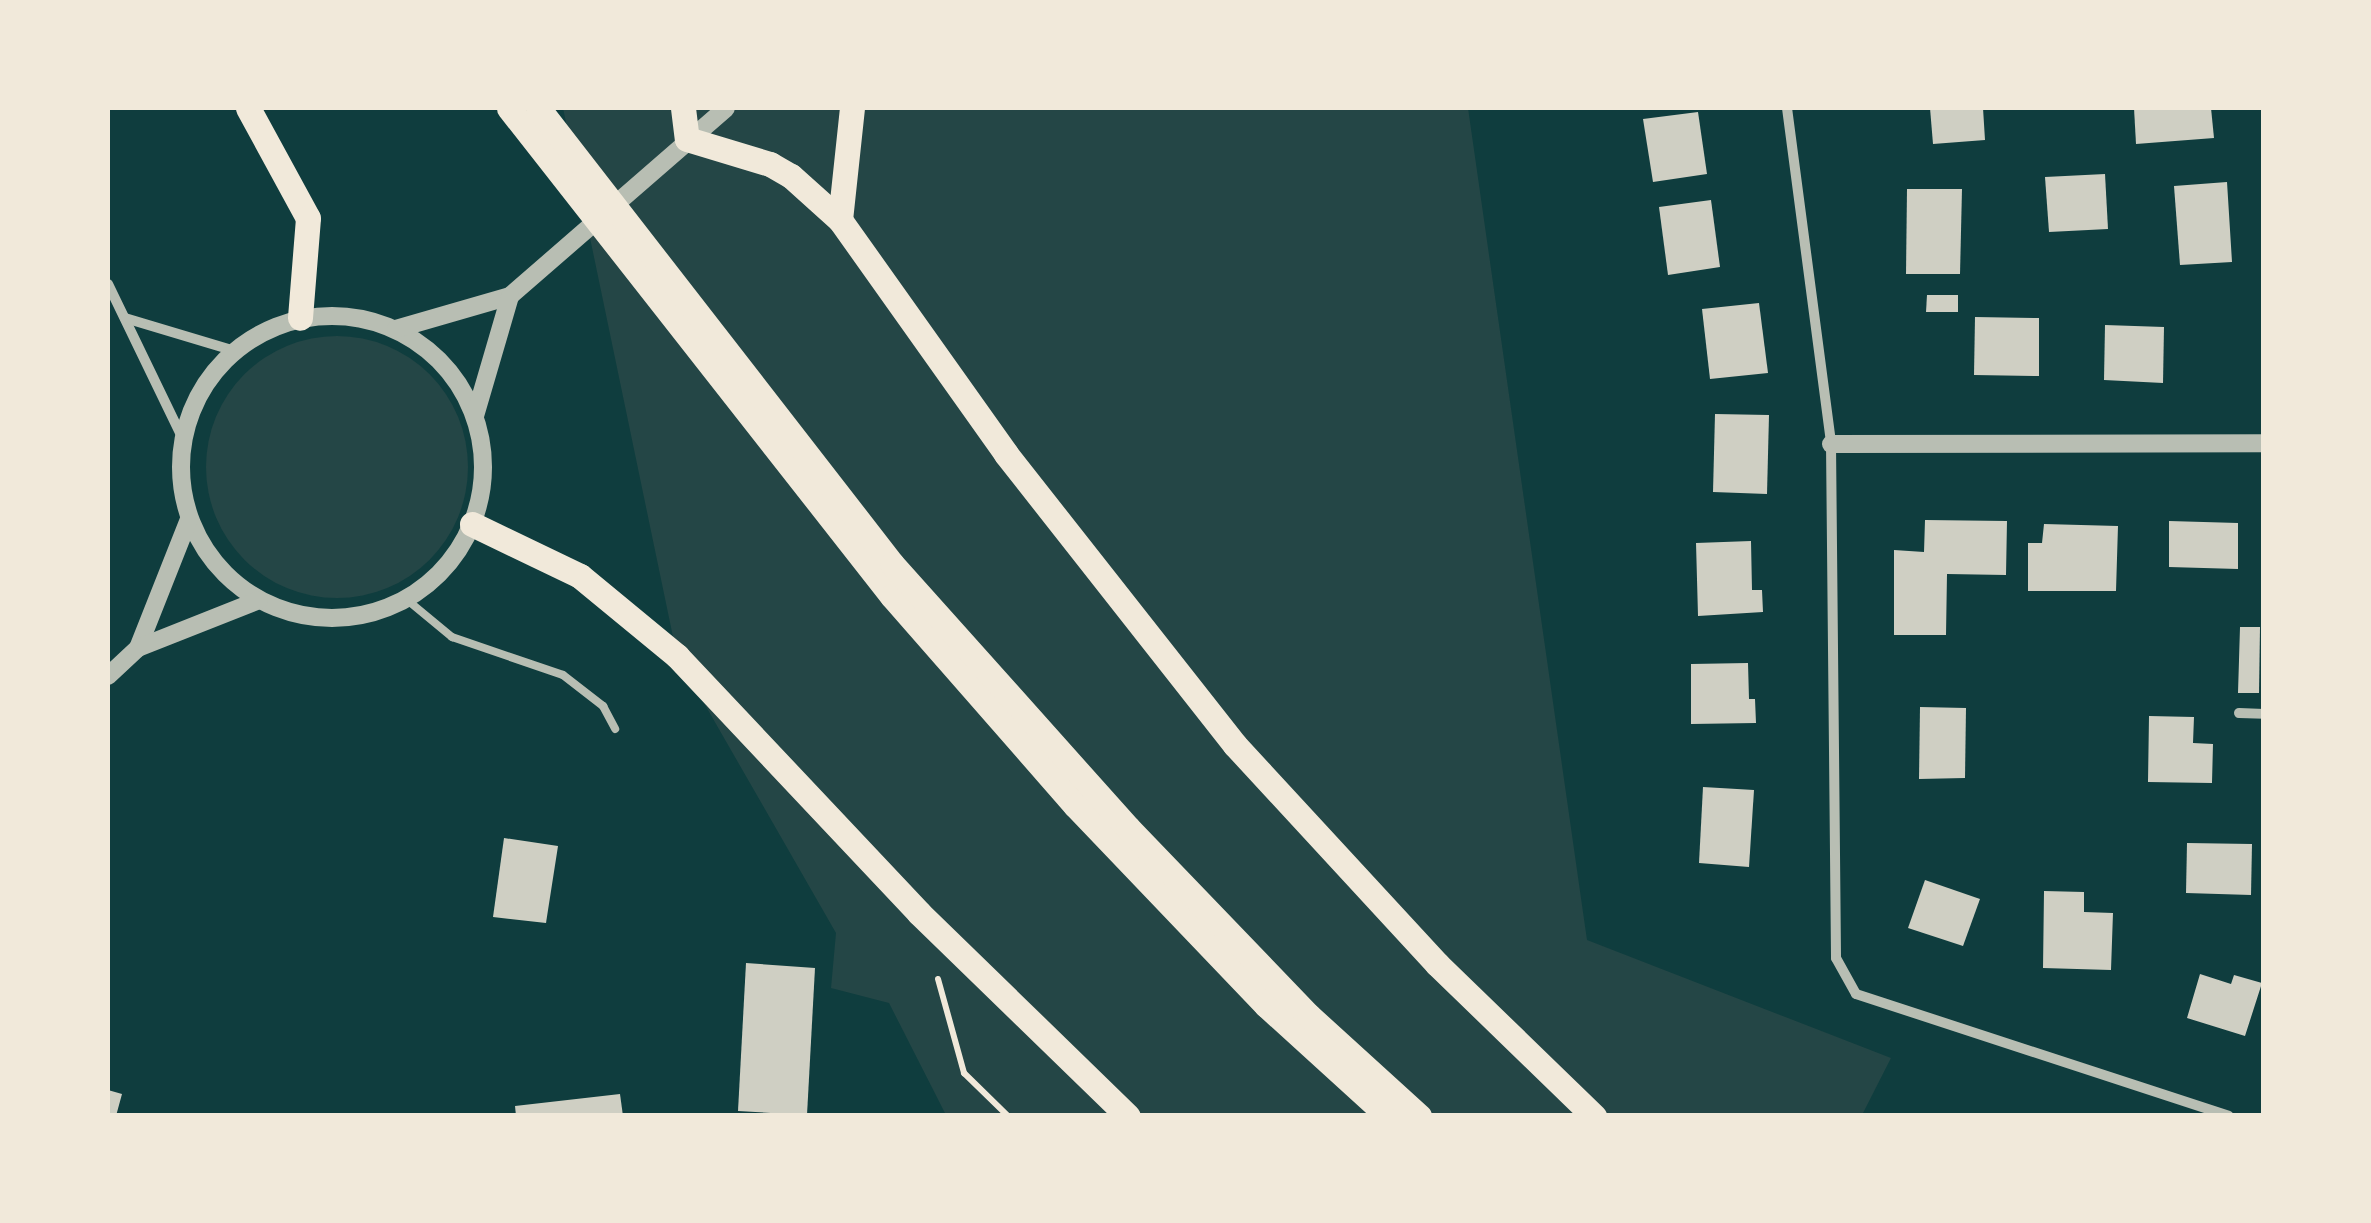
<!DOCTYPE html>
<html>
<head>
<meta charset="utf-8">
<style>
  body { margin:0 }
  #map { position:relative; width:2371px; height:1223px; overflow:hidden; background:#0f3d3e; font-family:Lora,serif }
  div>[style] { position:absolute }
  .green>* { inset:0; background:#244646 }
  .round { border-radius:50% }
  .building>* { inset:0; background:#cfcfc3 }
  .path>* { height:6px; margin:-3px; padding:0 3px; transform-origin:3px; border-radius:3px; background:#f1e9da }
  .service>* { height:8px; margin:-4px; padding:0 4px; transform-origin:4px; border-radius:4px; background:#b8beb3 }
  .minor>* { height:10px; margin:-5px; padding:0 5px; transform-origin:5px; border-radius:5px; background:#b8beb3 }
  .tertiary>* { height:18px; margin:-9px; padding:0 9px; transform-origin:9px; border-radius:9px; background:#b8beb3 }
  .tertiary>.ring { margin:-9px; padding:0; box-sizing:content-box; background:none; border:18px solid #b8beb3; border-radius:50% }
  .primary>* { height:25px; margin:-12.5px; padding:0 12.5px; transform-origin:12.5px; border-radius:12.5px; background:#f1e9da }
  span { translate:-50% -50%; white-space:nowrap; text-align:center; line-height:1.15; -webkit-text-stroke:9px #f1e9da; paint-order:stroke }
  .frame { position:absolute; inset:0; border:110px solid #f1e9da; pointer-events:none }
</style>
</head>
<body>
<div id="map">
  <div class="green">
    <i style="clip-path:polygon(563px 108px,1468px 108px,1587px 940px,1891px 1058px,1862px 1115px,946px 1115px,889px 1003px,831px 988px,836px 933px,677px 656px)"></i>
    <i class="round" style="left:206px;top:336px;width:262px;height:262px"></i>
  </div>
  <div class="building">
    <i style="clip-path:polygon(1930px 108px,1983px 108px,1985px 140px,1933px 144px)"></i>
    <i style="clip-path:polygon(2134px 108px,2211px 108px,2214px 138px,2136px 144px)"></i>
    <i style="clip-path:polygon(1698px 112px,1707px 174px,1653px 182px,1643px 119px)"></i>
    <i style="clip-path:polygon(2105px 174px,2108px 229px,2049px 232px,2045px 177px)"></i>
    <i style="clip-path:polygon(2227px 182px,2232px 262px,2180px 265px,2174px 186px)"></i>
    <i style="clip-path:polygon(1907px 189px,1962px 189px,1960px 274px,1906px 274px)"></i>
    <i style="clip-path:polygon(1711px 200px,1720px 267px,1668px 275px,1659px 207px)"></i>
    <i style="clip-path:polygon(1927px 295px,1958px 295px,1958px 312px,1926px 312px)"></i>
    <i style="clip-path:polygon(1759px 303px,1768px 373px,1710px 379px,1702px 309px)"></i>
    <i style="clip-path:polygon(1975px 317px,2039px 318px,2039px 376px,1974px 375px)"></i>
    <i style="clip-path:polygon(2105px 325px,2164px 327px,2163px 383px,2104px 380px)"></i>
    <i style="clip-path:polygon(1715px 414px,1769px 415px,1767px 494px,1713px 492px)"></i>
    <i style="clip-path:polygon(1925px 520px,2007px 521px,2006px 575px,1947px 574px,1946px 635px,1894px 635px,1894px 550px,1924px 552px)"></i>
    <i style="clip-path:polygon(2169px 521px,2238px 523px,2238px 569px,2169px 567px)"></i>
    <i style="clip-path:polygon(2044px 524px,2118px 526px,2116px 591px,2028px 591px,2028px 543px,2042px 543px)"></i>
    <i style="clip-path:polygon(1751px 541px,1752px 590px,1762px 590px,1763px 612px,1698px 616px,1696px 543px)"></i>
    <i style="clip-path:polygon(2240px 627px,2260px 627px,2259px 693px,2238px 693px)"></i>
    <i style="clip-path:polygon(1748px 663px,1749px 699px,1755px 699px,1756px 723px,1691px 724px,1691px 664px)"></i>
    <i style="clip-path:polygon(1920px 707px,1966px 708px,1965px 778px,1919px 779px)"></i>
    <i style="clip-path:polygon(2149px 716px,2194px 717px,2193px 743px,2213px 744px,2212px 783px,2148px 782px)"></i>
    <i style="clip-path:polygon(1703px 787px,1754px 790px,1749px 867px,1699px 863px)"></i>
    <i style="clip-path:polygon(504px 838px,558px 846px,546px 923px,493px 917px)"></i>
    <i style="clip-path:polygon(2187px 843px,2252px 844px,2251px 895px,2186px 893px)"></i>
    <i style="clip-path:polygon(1925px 880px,1980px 899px,1963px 946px,1908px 928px)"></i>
    <i style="clip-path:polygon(2044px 891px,2084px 892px,2084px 912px,2113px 913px,2111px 970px,2043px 968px)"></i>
    <i style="clip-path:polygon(746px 963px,815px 968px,807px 1115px,738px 1111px)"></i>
    <i style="clip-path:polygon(2200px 974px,2231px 984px,2234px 975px,2262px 983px,2245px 1036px,2187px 1018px)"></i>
    <i style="clip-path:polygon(108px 1090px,122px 1094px,116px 1116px,108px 1116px)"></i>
    <i style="clip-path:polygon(620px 1094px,623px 1116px,516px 1116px,515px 1106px)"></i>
  </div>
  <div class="path">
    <i style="left:938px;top:979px;width:98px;rotate:74.5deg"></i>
    <i style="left:964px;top:1073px;width:62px;rotate:44.3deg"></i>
  </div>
  <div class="service">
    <i style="left:406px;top:599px;width:60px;rotate:39.6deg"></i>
    <i style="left:452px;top:637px;width:117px;rotate:18.9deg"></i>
    <i style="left:563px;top:675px;width:51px;rotate:37.8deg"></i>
    <i style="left:603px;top:706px;width:26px;rotate:62deg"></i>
  </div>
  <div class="minor">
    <i style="left:1787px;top:108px;width:339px;rotate:82.5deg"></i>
    <i style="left:1831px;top:444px;width:514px;rotate:89.44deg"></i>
    <i style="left:1836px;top:958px;width:41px;rotate:60.9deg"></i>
    <i style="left:1856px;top:994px;width:392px;rotate:18.1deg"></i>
    <i style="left:108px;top:284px;width:172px;rotate:64.2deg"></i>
    <i style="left:125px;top:318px;width:115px;rotate:16.7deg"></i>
    <i style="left:2239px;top:713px;width:25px;rotate:2deg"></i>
  </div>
  <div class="tertiary">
    <i class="ring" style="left:181px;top:316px;width:284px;height:284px"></i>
    <i style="left:396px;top:329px;width:119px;rotate:-16.1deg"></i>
    <i style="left:510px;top:296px;width:286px;rotate:-41deg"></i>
    <i style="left:475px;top:416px;width:125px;rotate:-73.7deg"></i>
    <i style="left:1831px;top:444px;width:433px;rotate:-0.1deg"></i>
    <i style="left:138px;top:648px;width:139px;rotate:-68.4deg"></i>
    <i style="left:108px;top:676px;width:41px;rotate:-43deg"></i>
    <i style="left:138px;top:648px;width:130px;rotate:-21.6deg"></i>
  </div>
  <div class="primary">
    <i style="left:248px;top:108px;width:125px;rotate:61.4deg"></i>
    <i style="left:308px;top:218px;width:100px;rotate:94.6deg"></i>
    <i style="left:509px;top:108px;width:620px;rotate:51.87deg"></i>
    <i style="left:892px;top:596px;width:278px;rotate:48.8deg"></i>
    <i style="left:1075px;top:805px;width:277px;rotate:46.3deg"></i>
    <i style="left:1266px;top:1005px;width:165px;rotate:42.3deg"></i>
    <i style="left:538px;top:108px;width:577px;rotate:52.18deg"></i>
    <i style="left:892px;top:564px;width:354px;rotate:48.2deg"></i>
    <i style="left:1128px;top:828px;width:261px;rotate:46.1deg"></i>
    <i style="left:1309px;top:1016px;width:149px;rotate:42.3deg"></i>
    <i style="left:683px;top:108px;width:31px;rotate:83deg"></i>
    <i style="left:687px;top:139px;width:87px;rotate:16.8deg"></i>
    <i style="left:770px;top:164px;width:24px;rotate:30deg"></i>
    <i style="left:791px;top:176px;width:66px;rotate:41.9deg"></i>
    <i style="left:840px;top:220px;width:287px;rotate:54.6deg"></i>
    <i style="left:1006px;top:454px;width:370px;rotate:51.8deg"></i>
    <i style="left:1235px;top:745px;width:298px;rotate:47.3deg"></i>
    <i style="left:1437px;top:964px;width:219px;rotate:44.1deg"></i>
    <i style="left:840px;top:220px;width:113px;rotate:-83.9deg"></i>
    <i style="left:472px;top:524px;width:120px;rotate:25.7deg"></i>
    <i style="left:580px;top:576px;width:126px;rotate:39.5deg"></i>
    <i style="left:677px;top:656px;width:353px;rotate:46.7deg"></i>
    <i style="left:919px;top:913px;width:291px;rotate:44.2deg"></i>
  </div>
  <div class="frame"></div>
</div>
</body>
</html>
